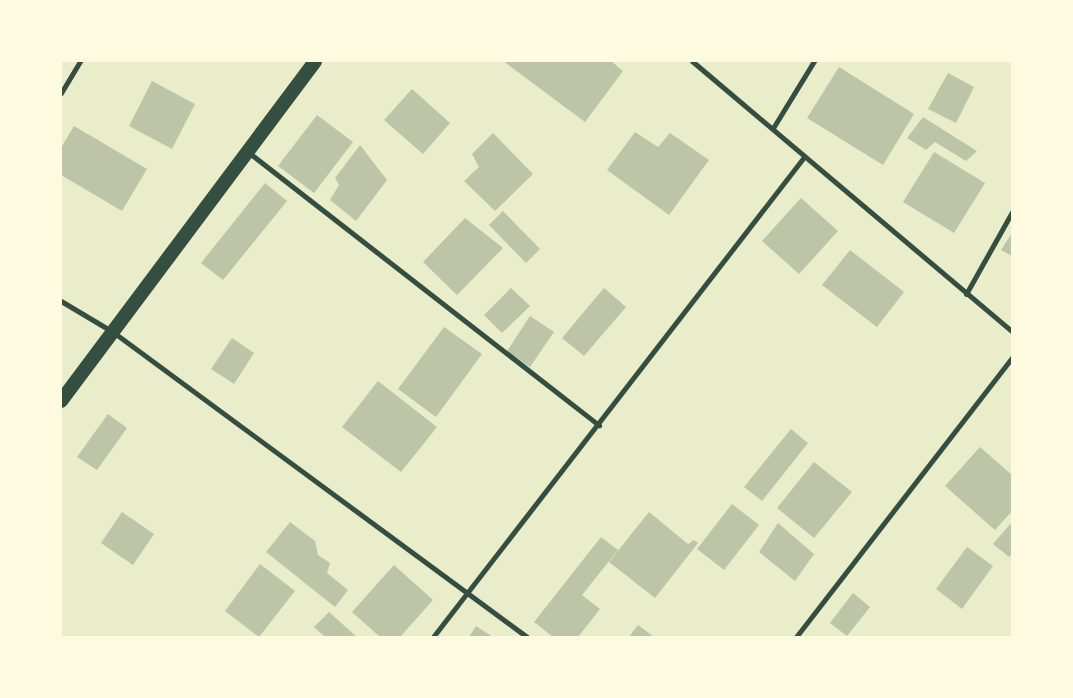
<!DOCTYPE html>
<html>
<head>
<meta charset="utf-8">
<style>
  body { margin:0 }
  #map { position:relative; width:1073px; height:698px; overflow:hidden; background:#e9edc9; font-family:"IBM Plex Serif",serif }
  div>[style] { position:absolute }
  .building>* { inset:0; background:#bcc5a7 }
  .minor>* { height:5px; margin:-2.5px; padding:0 2.5px; transform-origin:2.5px; border-radius:2.5px; background:#344e41 }
  .trunk>* { height:14px; margin:-7px; padding:0 7px; transform-origin:7px; border-radius:7px; background:#344e41 }
  span { translate:-50% -50%; white-space:nowrap; text-align:center; line-height:1.15; -webkit-text-stroke:4px #fefae0; paint-order:stroke }
  .frame { position:absolute; inset:0; border:62px solid #fefae0; pointer-events:none }
</style>
</head>
<body>
<div id="map">
  <div class="building">
    <i style="clip-path:polygon(503px 61px,611px 61px,623px 71px,585px 122px)"></i>
    <i style="clip-path:polygon(839px 67px,914px 114px,883px 165px,807px 118px)"></i>
    <i style="clip-path:polygon(948px 73px,974px 87px,956px 123px,928px 109px)"></i>
    <i style="clip-path:polygon(152px 81px,195px 104px,172px 149px,129px 126px)"></i>
    <i style="clip-path:polygon(412px 89px,450px 123px,423px 154px,384px 120px)"></i>
    <i style="clip-path:polygon(317px 115px,353px 142px,314px 193px,278px 166px)"></i>
    <i style="clip-path:polygon(923px 117px,977px 151px,966px 161px,935px 142px,926px 150px,907px 138px)"></i>
    <i style="clip-path:polygon(74px 126px,147px 169px,122px 211px,61px 175px,61px 148px)"></i>
    <i style="clip-path:polygon(635px 132px,658px 147px,670px 133px,709px 160px,669px 215px,607px 170px)"></i>
    <i style="clip-path:polygon(493px 133px,533px 174px,495px 211px,464px 181px,479px 167px,472px 154px)"></i>
    <i style="clip-path:polygon(360px 145px,387px 180px,356px 221px,330px 200px,339px 185px,335px 178px)"></i>
    <i style="clip-path:polygon(934px 152px,985px 183px,954px 233px,903px 202px)"></i>
    <i style="clip-path:polygon(265px 183px,287px 201px,223px 280px,201px 263px)"></i>
    <i style="clip-path:polygon(801px 198px,838px 231px,799px 274px,762px 241px)"></i>
    <i style="clip-path:polygon(503px 211px,540px 249px,526px 263px,489px 225px)"></i>
    <i style="clip-path:polygon(465px 218px,503px 248px,457px 295px,423px 262px)"></i>
    <i style="clip-path:polygon(1012px 233px,1012px 256px,1001px 250px)"></i>
    <i style="clip-path:polygon(850px 250px,904px 292px,877px 327px,822px 285px)"></i>
    <i style="clip-path:polygon(511px 288px,530px 306px,502px 333px,484px 315px)"></i>
    <i style="clip-path:polygon(604px 288px,626px 307px,584px 356px,562px 338px)"></i>
    <i style="clip-path:polygon(530px 316px,554px 332px,530px 367px,507px 351px)"></i>
    <i style="clip-path:polygon(444px 327px,482px 354px,436px 417px,398px 389px)"></i>
    <i style="clip-path:polygon(232px 338px,254px 353px,234px 384px,211px 369px)"></i>
    <i style="clip-path:polygon(378px 381px,437px 427px,401px 472px,342px 427px)"></i>
    <i style="clip-path:polygon(108px 414px,127px 428px,97px 470px,77px 457px)"></i>
    <i style="clip-path:polygon(791px 429px,808px 443px,762px 501px,744px 487px)"></i>
    <i style="clip-path:polygon(980px 447px,1012px 475px,1012px 511px,995px 530px,945px 486px)"></i>
    <i style="clip-path:polygon(814px 462px,852px 492px,814px 538px,777px 508px)"></i>
    <i style="clip-path:polygon(732px 504px,759px 525px,724px 570px,697px 549px)"></i>
    <i style="clip-path:polygon(122px 512px,154px 534px,133px 565px,101px 543px)"></i>
    <i style="clip-path:polygon(649px 512px,688px 544px,694px 540px,698px 543px,655px 598px,609px 562px)"></i>
    <i style="clip-path:polygon(290px 522px,315px 541px,318px 555px,330px 563px,327px 573px,348px 590px,335px 607px,266px 552px)"></i>
    <i style="clip-path:polygon(1012px 522px,1012px 554px,1009px 557px,993px 544px)"></i>
    <i style="clip-path:polygon(778px 523px,814px 554px,795px 581px,759px 552px)"></i>
    <i style="clip-path:polygon(601px 537px,618px 550px,582px 595px,600px 609px,578px 637px,553px 637px,534px 622px)"></i>
    <i style="clip-path:polygon(967px 547px,993px 566px,962px 609px,936px 589px)"></i>
    <i style="clip-path:polygon(260px 564px,295px 591px,259px 637px,225px 611px)"></i>
    <i style="clip-path:polygon(394px 565px,433px 600px,400px 637px,380px 637px,352px 612px)"></i>
    <i style="clip-path:polygon(853px 593px,870px 607px,847px 636px,830px 623px)"></i>
    <i style="clip-path:polygon(329px 612px,357px 637px,325px 637px,314px 627px)"></i>
    <i style="clip-path:polygon(638px 625px,654px 637px,629px 637px)"></i>
    <i style="clip-path:polygon(476px 626px,493px 637px,469px 637px)"></i>
  </div>
  <div class="minor">
    <i style="left:692px;top:61px;width:419px;rotate:40.2deg"></i>
    <i style="left:61px;top:93px;width:37px;rotate:-59deg"></i>
    <i style="left:773px;top:128px;width:79px;rotate:-58.5deg"></i>
    <i style="left:248px;top:152px;width:445px;rotate:37.9deg"></i>
    <i style="left:966px;top:294px;width:94px;rotate:-60.7deg"></i>
    <i style="left:61px;top:301px;width:61px;rotate:30.8deg"></i>
    <i style="left:113px;top:332px;width:514px;rotate:36.38deg"></i>
    <i style="left:433px;top:637px;width:607px;rotate:-52.3deg"></i>
    <i style="left:796px;top:637px;width:353px;rotate:-52.3deg"></i>
  </div>
  <div class="trunk">
    <i style="left:61px;top:401px;width:424px;rotate:-53.2deg"></i>
  </div>
  <div class="frame"></div>
</div>
</body>
</html>
